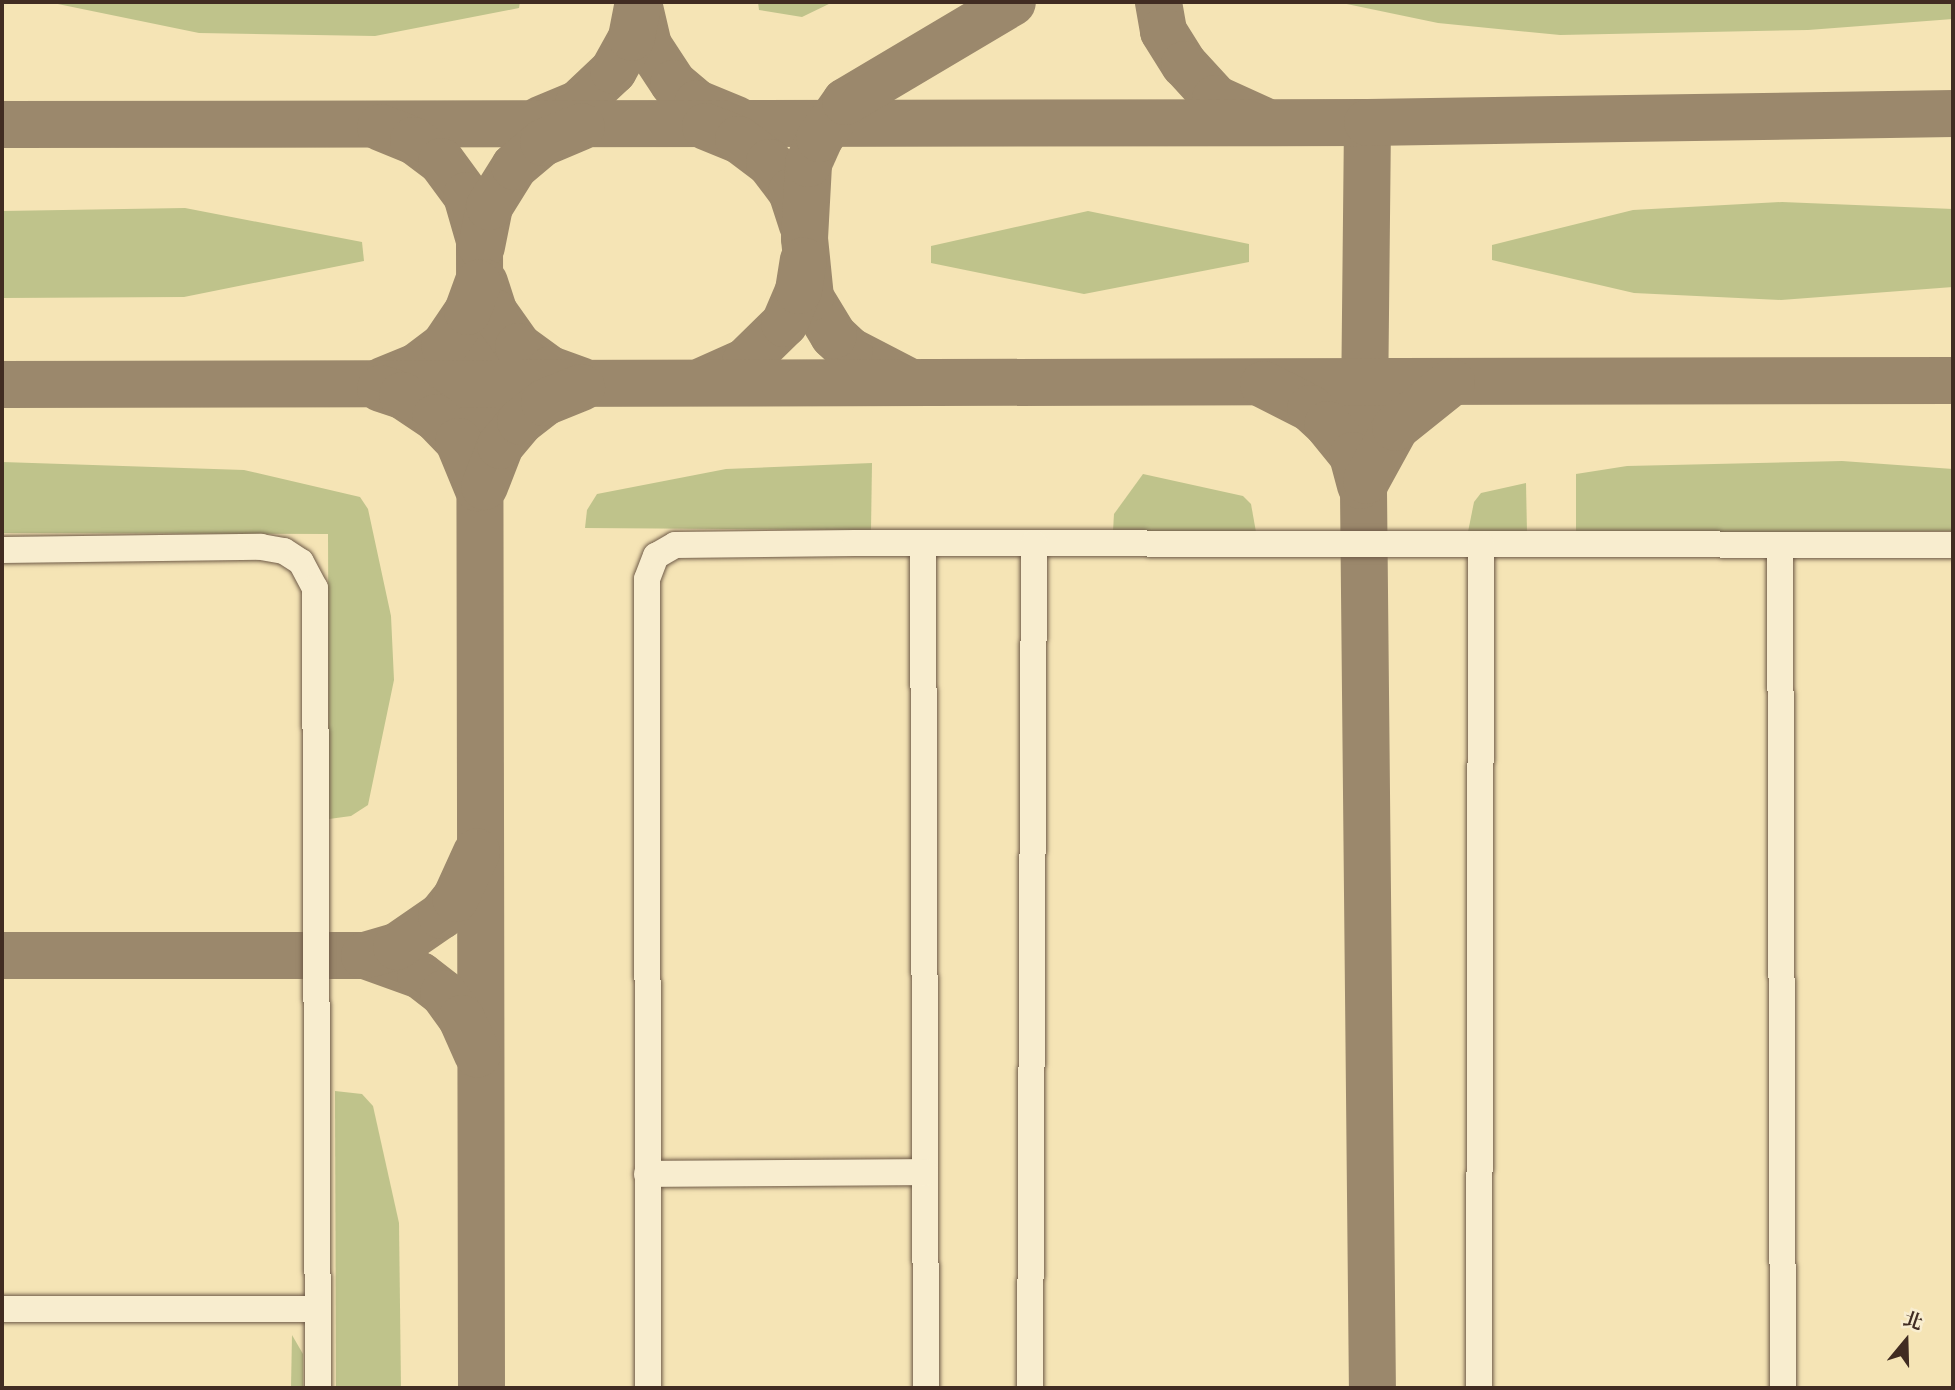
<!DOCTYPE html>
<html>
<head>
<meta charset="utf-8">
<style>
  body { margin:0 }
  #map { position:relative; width:1955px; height:1390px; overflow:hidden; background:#f5e4b5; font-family:Cardo,"Noto Serif TC",serif }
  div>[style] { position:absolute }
  .green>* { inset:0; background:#bfc38b }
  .taxiway>* { height:47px; margin:-23.5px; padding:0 23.5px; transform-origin:23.5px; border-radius:23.5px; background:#9b886c }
  .roads { filter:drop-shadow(0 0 2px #6e5a47) drop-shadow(0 0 2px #6e5a47) }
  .minor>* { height:26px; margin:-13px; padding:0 13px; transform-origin:13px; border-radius:13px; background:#f8edcf }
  span { translate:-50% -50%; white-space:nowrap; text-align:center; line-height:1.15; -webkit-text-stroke:5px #f8edcf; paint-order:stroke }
  .frame { position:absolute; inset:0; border:4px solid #412c22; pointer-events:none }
  .north { position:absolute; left:1871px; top:1306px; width:70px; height:70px; -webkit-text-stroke:5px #f8edcf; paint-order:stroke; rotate:19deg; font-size:19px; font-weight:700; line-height:28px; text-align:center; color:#412c22 }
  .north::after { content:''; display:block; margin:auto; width:24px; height:32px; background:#412c22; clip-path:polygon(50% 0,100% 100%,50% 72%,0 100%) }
</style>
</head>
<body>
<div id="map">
  <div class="green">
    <i style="clip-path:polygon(48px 2px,520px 2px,519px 8px,375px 36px,199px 33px)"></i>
    <i style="clip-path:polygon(758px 2px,833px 2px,802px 17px,759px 10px)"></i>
    <i style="clip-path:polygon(1337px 2px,1953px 2px,1953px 19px,1808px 30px,1560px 35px,1438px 23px)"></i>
    <i style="clip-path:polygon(1782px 202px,1953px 209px,1953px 287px,1781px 300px,1634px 293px,1492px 260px,1492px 245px,1633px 210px)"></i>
    <i style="clip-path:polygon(185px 208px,362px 242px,364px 261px,184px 297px,2px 298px,2px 211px)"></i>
    <i style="clip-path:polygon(1088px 211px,1249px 244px,1249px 262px,1084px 294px,931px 263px,931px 246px)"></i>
    <i style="clip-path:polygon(1842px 461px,1953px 469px,1953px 531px,1576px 533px,1576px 474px,1627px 466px)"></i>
    <i style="clip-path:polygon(2px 462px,244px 470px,360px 497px,368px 509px,391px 616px,394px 680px,368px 805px,351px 816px,329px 819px,328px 534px,2px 533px)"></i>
    <i style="clip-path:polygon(872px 463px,871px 530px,585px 528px,587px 510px,597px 494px,726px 469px)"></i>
    <i style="clip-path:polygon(1143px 474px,1243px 496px,1251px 504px,1256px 532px,1113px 531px,1114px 514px)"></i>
    <i style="clip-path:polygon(1526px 483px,1527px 533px,1468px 532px,1474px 502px,1481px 493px)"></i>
    <i style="clip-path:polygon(335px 1091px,362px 1094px,373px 1106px,399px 1223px,401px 1388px,336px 1388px)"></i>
    <i style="clip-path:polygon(292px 1335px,303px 1354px,303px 1388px,291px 1388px)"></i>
  </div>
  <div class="taxiway">
    <i style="left:638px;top:2px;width:44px;rotate:76.9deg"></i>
    <i style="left:648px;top:45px;width:45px;rotate:56.7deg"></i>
    <i style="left:673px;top:83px;width:31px;rotate:40deg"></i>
    <i style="left:697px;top:103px;width:42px;rotate:22.3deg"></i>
    <i style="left:1158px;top:2px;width:29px;rotate:80deg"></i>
    <i style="left:1163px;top:31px;width:39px;rotate:58deg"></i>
    <i style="left:1184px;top:64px;width:46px;rotate:47.6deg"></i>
    <i style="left:1215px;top:98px;width:53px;rotate:24.6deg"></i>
    <i style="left:540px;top:119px;width:41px;rotate:-22.8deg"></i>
    <i style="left:578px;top:103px;width:48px;rotate:-43.3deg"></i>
    <i style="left:613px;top:70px;width:38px;rotate:-61deg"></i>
    <i style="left:631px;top:37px;width:36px;rotate:-79deg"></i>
    <i style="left:1367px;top:122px;width:369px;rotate:90.6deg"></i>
    <i style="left:1363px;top:491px;width:897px;rotate:89.43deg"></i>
    <i style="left:2px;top:124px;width:1365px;rotate:-0.08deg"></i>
    <i style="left:1367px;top:122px;width:586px;rotate:-0.88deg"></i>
    <i style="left:705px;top:126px;width:35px;rotate:22deg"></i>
    <i style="left:738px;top:139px;width:39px;rotate:37deg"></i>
    <i style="left:769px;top:162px;width:36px;rotate:53deg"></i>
    <i style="left:791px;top:191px;width:35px;rotate:72deg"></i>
    <i style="left:380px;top:127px;width:35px;rotate:22deg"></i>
    <i style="left:413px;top:140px;width:35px;rotate:37deg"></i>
    <i style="left:441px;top:161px;width:42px;rotate:53.7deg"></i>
    <i style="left:466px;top:195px;width:47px;rotate:73.9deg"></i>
    <i style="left:479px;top:240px;width:1148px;rotate:89.9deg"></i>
    <i style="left:481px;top:246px;width:41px;rotate:-78.7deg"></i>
    <i style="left:489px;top:206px;width:47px;rotate:-58deg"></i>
    <i style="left:514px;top:166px;width:38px;rotate:-40deg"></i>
    <i style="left:543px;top:142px;width:41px;rotate:-22.8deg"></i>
    <i style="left:484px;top:282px;width:32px;rotate:72deg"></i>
    <i style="left:494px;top:312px;width:42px;rotate:54.8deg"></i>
    <i style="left:518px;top:346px;width:39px;rotate:36deg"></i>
    <i style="left:550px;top:369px;width:33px;rotate:20deg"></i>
    <i style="left:905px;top:379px;width:63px;rotate:-152.6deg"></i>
    <i style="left:849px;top:350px;width:22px;rotate:-137deg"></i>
    <i style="left:833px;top:335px;width:44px;rotate:-121.2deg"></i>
    <i style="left:810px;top:297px;width:59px;rotate:-95.8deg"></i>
    <i style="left:804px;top:238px;width:75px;rotate:-86.9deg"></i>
    <i style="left:808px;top:163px;width:27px;rotate:-66deg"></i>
    <i style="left:819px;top:138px;width:45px;rotate:-54.9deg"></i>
    <i style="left:845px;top:101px;width:194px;rotate:-30.7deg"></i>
    <i style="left:382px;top:380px;width:35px;rotate:-22deg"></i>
    <i style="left:415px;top:367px;width:36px;rotate:-37deg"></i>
    <i style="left:444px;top:345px;width:41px;rotate:-55.9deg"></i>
    <i style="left:467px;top:311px;width:30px;rotate:-70deg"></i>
    <i style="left:703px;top:380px;width:46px;rotate:-24.3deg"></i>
    <i style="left:745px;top:361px;width:54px;rotate:-44.3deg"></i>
    <i style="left:784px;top:323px;width:36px;rotate:-67deg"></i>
    <i style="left:798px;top:290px;width:30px;rotate:-81deg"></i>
    <i style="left:2px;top:384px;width:1951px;rotate:-0.12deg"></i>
    <i style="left:1263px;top:384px;width:53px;rotate:27.1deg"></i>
    <i style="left:1310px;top:408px;width:23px;rotate:43deg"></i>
    <i style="left:1327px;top:424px;width:40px;rotate:51deg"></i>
    <i style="left:1352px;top:455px;width:31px;rotate:75deg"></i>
    <i style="left:380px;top:388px;width:23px;rotate:18deg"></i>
    <i style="left:402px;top:395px;width:40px;rotate:34deg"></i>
    <i style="left:435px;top:417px;width:33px;rotate:46deg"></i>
    <i style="left:458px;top:441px;width:50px;rotate:67.6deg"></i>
    <i style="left:1366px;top:480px;width:60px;rotate:-61.3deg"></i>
    <i style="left:1395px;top:427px;width:72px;rotate:-38.8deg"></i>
    <i style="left:484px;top:486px;width:44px;rotate:-68.7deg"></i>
    <i style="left:500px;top:445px;width:31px;rotate:-50deg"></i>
    <i style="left:520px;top:421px;width:31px;rotate:-38deg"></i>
    <i style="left:544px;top:402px;width:40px;rotate:-22deg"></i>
    <i style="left:2px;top:955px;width:362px"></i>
    <i style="left:364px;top:955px;width:59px;rotate:19.7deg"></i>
    <i style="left:420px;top:975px;width:29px;rotate:38deg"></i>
    <i style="left:443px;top:993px;width:31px;rotate:54deg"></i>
    <i style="left:461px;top:1018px;width:39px;rotate:66deg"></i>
    <i style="left:364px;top:955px;width:33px;rotate:-16deg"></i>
    <i style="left:396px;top:946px;width:55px;rotate:-34.6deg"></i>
    <i style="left:441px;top:915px;width:22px;rotate:-51deg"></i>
    <i style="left:455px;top:898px;width:51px;rotate:-65.5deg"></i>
  </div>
  <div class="roads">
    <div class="minor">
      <i style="left:923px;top:543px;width:845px;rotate:89.8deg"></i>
      <i style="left:1780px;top:546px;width:842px;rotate:89.8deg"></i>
      <i style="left:2px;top:550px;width:259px;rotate:-0.7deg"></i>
      <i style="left:261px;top:547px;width:23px;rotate:10deg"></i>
      <i style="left:284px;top:551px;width:20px;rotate:33deg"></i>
      <i style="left:301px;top:562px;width:30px;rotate:62deg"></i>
      <i style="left:315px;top:588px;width:800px;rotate:89.79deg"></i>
      <i style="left:647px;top:1174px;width:278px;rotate:-0.4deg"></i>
      <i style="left:2px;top:1309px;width:315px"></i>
      <i style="left:648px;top:1388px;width:809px;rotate:-90.07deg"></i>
      <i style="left:647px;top:579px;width:25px;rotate:-69deg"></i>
      <i style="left:656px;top:556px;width:22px;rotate:-30deg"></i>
      <i style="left:675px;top:545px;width:180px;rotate:-0.6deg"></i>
      <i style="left:855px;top:543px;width:1098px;rotate:0.1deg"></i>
      <i style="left:1030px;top:1388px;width:845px;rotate:-89.73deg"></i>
      <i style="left:1479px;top:1388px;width:843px;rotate:-89.86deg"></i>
    </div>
  </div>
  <div class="frame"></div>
  <div class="north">北</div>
</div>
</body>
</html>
